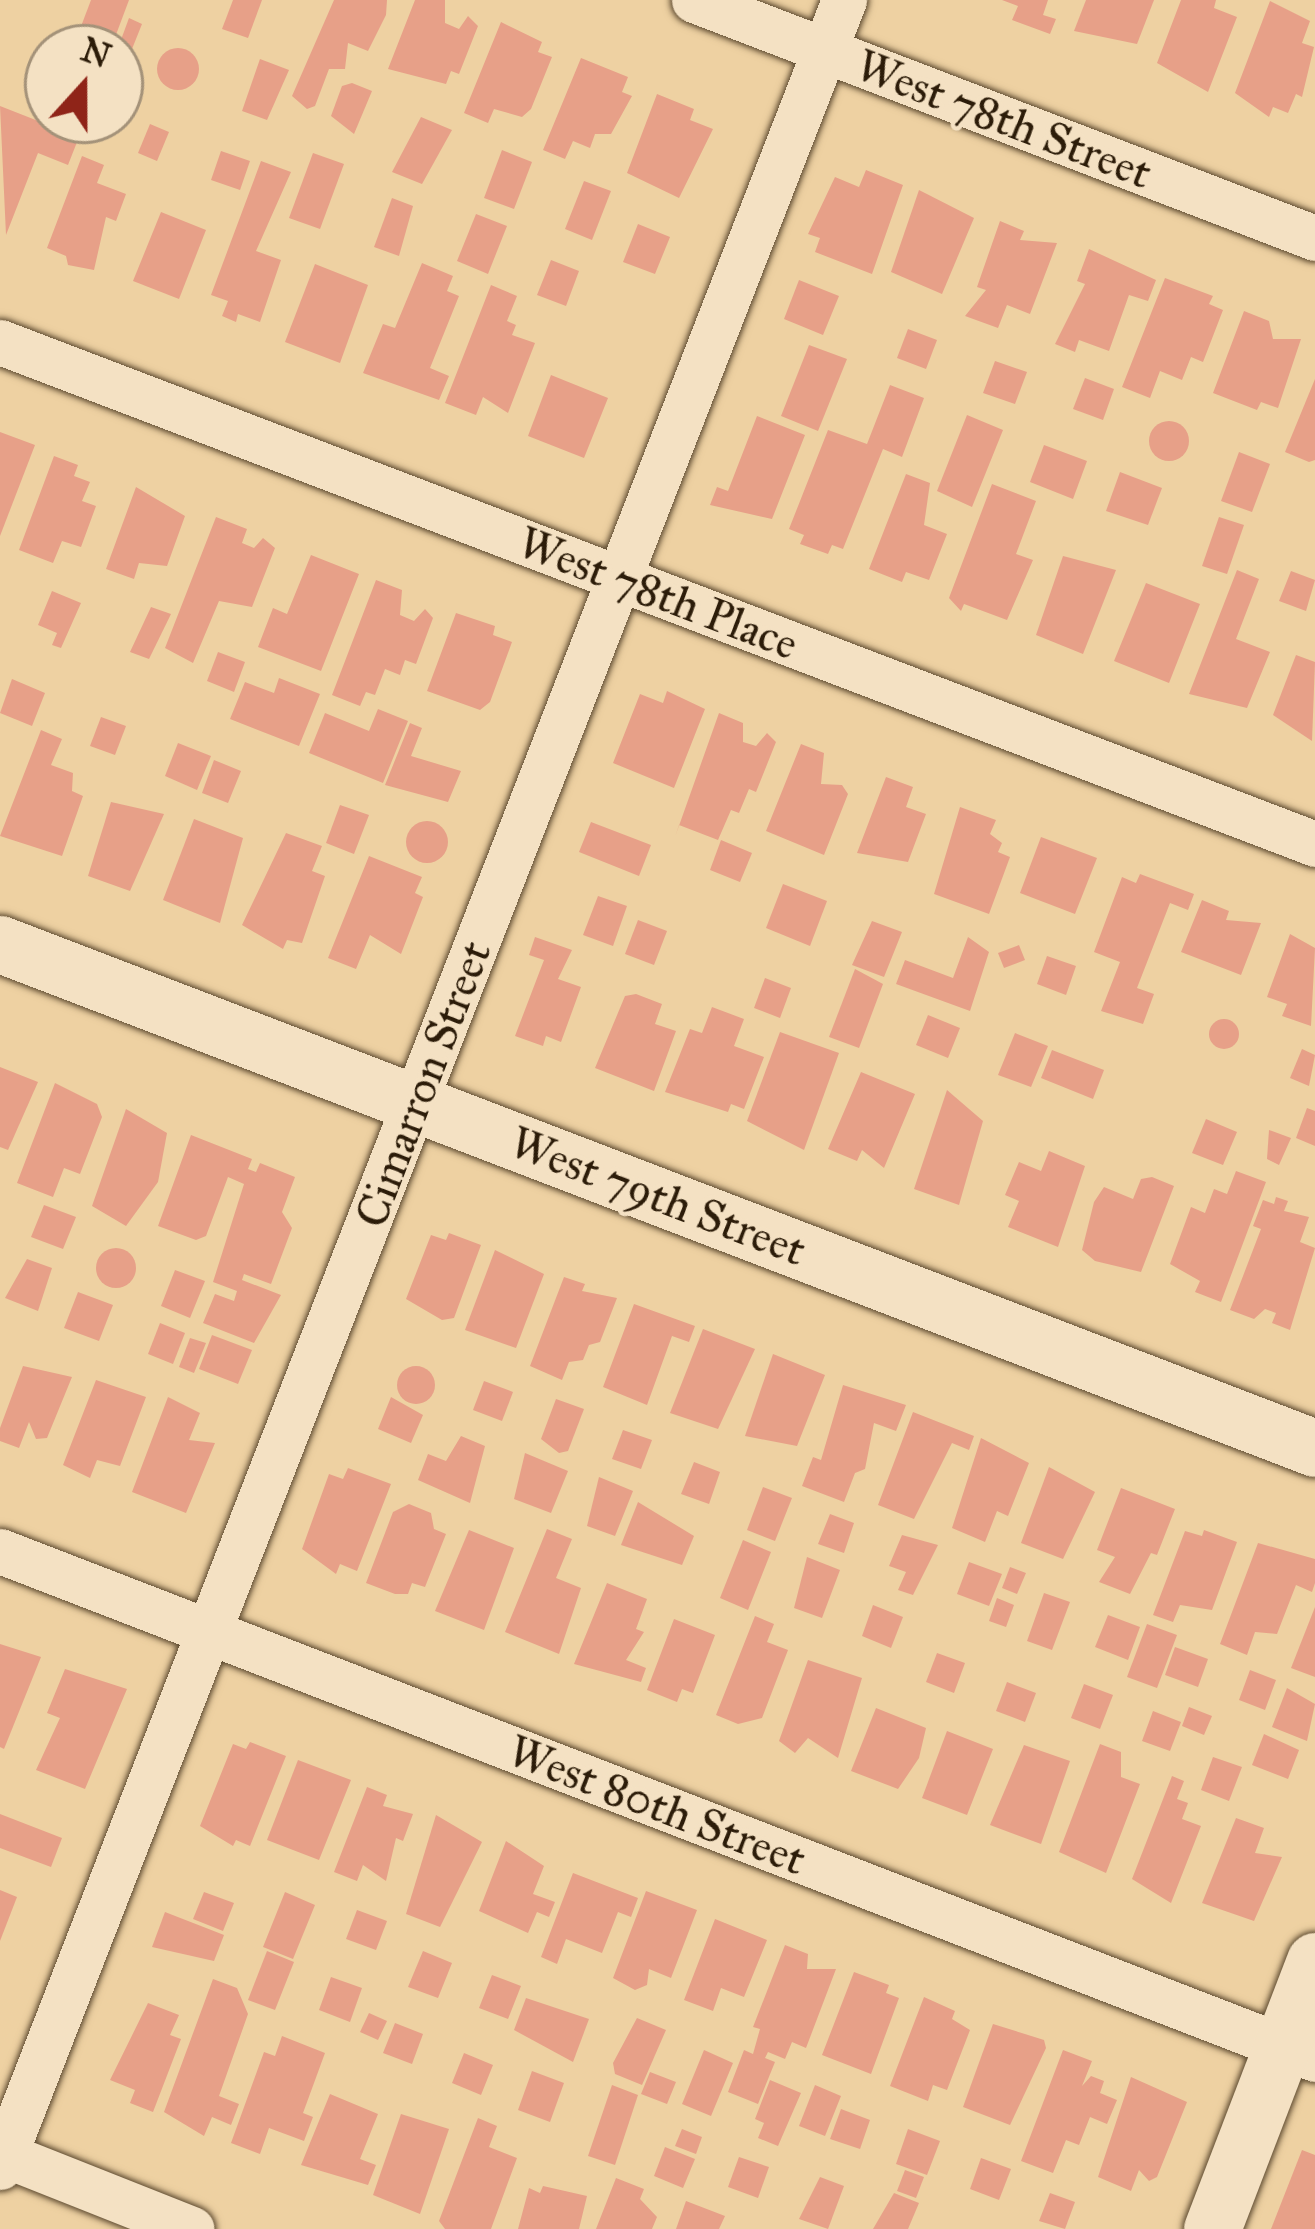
<!DOCTYPE html>
<html>
<head>
<meta charset="utf-8">
<style>
  body { margin:0 }
  #map { position:relative; width:1315px; height:2229px; overflow:hidden; background:#eed1a2; font-family:"IM FELL Great Primer",serif }
  div>[style] { position:absolute }
  .building>* { inset:0; background:#e7a088 }
  .round { border-radius:50% }
  .roads { filter:drop-shadow(0 0 3px #5c492f) drop-shadow(0 0 3px #5c492f) }
  .minor>* { height:45px; margin:-22.5px; padding:0 22.5px; transform-origin:22.5px; border-radius:22.5px; background:#f4e1c3 }
  .tertiary>* { height:57px; margin:-28.5px; padding:0 28.5px; transform-origin:28.5px; border-radius:28.5px; background:#f4e1c3 }
  span { translate:-50% -50%; white-space:nowrap; text-align:center; line-height:1.15; -webkit-text-stroke:9px #f4e1c3; paint-order:stroke }
  .street-label { font-size:45px; color:#2c1c09 }
  .north { position:absolute; left:24px; top:24px; width:120px; height:120px; box-sizing:border-box; background:#f4e1c3; border:3px solid #a49279; border-radius:50%; rotate:21deg; font-size:33px; font-weight:700; line-height:48px; text-align:center; color:#2c1c09 }
  .north::after { content:''; display:block; margin:auto; width:42px; height:54px; background:#8f2418; clip-path:polygon(50% 0,100% 100%,50% 72%,0 100%) }
</style>
</head>
<body>
<div id="map">
  <div class="building">
    <i style="clip-path:polygon(91px 0,129px 0,111px 48px,74px 45px)"></i>
    <i style="clip-path:polygon(233px 0,262px 0,248px 38px,222px 29px)"></i>
    <i style="clip-path:polygon(334px 0,387px 0,386px 15px,368px 51px,348px 43px,345px 69px,329px 69px,315px 106px,307px 109px,292px 96px)"></i>
    <i style="clip-path:polygon(415px 0,445px 0,445px 23px,459px 29px,468px 16px,478px 26px,459px 74px,451px 71px,446px 84px,388px 69px)"></i>
    <i style="clip-path:polygon(1002px 0,1048px 0,1043px 15px,1056px 19px,1050px 34px,1012px 20px,1018px 6px)"></i>
    <i style="clip-path:polygon(1086px 0,1154px 0,1137px 44px,1074px 31px)"></i>
    <i style="clip-path:polygon(1181px 0,1216px 0,1214px 8px,1237px 17px,1208px 92px,1157px 63px)"></i>
    <i style="clip-path:polygon(1270px 1px,1310px 21px,1302px 43px,1314px 47px,1302px 97px,1296px 94px,1288px 113px,1273px 107px,1269px 117px,1235px 93px)"></i>
    <i style="clip-path:polygon(129px 18px,142px 24px,130px 54px,118px 48px)"></i>
    <i style="clip-path:polygon(501px 22px,542px 42px,538px 52px,552px 57px,531px 109px,522px 117px,494px 109px,488px 123px,464px 113px)"></i>
    <i class="round" style="left:157px;top:48px;width:42px;height:42px"></i>
    <i style="clip-path:polygon(581px 58px,628px 77px,622px 92px,632px 96px,611px 134px,595px 134px,590px 148px,573px 141px,565px 159px,543px 150px)"></i>
    <i style="clip-path:polygon(260px 59px,289px 70px,267px 120px,242px 111px)"></i>
    <i style="clip-path:polygon(352px 83px,372px 91px,354px 134px,331px 116px,342px 86px)"></i>
    <i style="clip-path:polygon(657px 94px,694px 109px,690px 120px,713px 129px,679px 198px,627px 173px)"></i>
    <i style="clip-path:polygon(0 106px,79px 137px,68px 165px,38px 153px,6px 235px)"></i>
    <i style="clip-path:polygon(421px 117px,452px 130px,422px 184px,392px 172px)"></i>
    <i style="clip-path:polygon(150px 124px,169px 132px,157px 161px,138px 153px)"></i>
    <i style="clip-path:polygon(502px 150px,532px 162px,514px 209px,484px 198px)"></i>
    <i style="clip-path:polygon(221px 151px,250px 161px,240px 190px,211px 180px)"></i>
    <i style="clip-path:polygon(313px 153px,344px 164px,320px 229px,289px 218px)"></i>
    <i style="clip-path:polygon(82px 156px,104px 165px,97px 183px,126px 194px,116px 221px,106px 217px,94px 270px,68px 265px,66px 256px,47px 248px)"></i>
    <i style="clip-path:polygon(261px 161px,291px 172px,256px 251px,281px 260px,260px 322px,238px 314px,236px 322px,222px 316px,228px 301px,211px 295px)"></i>
    <i style="clip-path:polygon(866px 170px,903px 185px,872px 274px,815px 252px,820px 238px,808px 234px,835px 177px,859px 187px)"></i>
    <i style="clip-path:polygon(584px 181px,611px 191px,592px 240px,565px 229px)"></i>
    <i style="clip-path:polygon(919px 190px,974px 218px,942px 294px,891px 272px)"></i>
    <i style="clip-path:polygon(392px 198px,413px 206px,399px 256px,374px 247px)"></i>
    <i style="clip-path:polygon(161px 212px,206px 230px,179px 299px,133px 281px)"></i>
    <i style="clip-path:polygon(476px 214px,507px 226px,488px 274px,457px 261px)"></i>
    <i style="clip-path:polygon(1000px 221px,1024px 231px,1020px 240px,1057px 243px,1030px 314px,1007px 305px,998px 328px,965px 316px,986px 290px,977px 287px)"></i>
    <i style="clip-path:polygon(638px 224px,670px 237px,655px 274px,623px 262px)"></i>
    <i style="clip-path:polygon(1089px 249px,1156px 280px,1148px 301px,1129px 295px,1109px 351px,1079px 340px,1075px 352px,1055px 344px,1085px 284px,1077px 281px)"></i>
    <i style="clip-path:polygon(551px 260px,579px 271px,566px 306px,537px 295px)"></i>
    <i style="clip-path:polygon(422px 263px,453px 276px,447px 291px,459px 296px,430px 368px,449px 376px,439px 400px,363px 373px,383px 324px,395px 328px)"></i>
    <i style="clip-path:polygon(315px 264px,368px 285px,340px 363px,285px 342px)"></i>
    <i style="clip-path:polygon(1165px 278px,1213px 296px,1209px 304px,1223px 310px,1203px 362px,1191px 357px,1182px 380px,1160px 371px,1150px 398px,1122px 387px)"></i>
    <i style="clip-path:polygon(799px 280px,839px 296px,823px 335px,784px 319px)"></i>
    <i style="clip-path:polygon(491px 285px,517px 296px,507px 321px,516px 325px,512px 335px,535px 343px,508px 413px,483px 397px,476px 415px,445px 403px)"></i>
    <i style="clip-path:polygon(1244px 311px,1269px 321px,1273px 339px,1301px 339px,1278px 408px,1261px 402px,1257px 410px,1213px 393px)"></i>
    <i style="clip-path:polygon(908px 329px,937px 340px,926px 369px,897px 358px)"></i>
    <i style="clip-path:polygon(809px 345px,847px 359px,818px 431px,781px 416px)"></i>
    <i style="clip-path:polygon(995px 361px,1027px 372px,1015px 404px,983px 393px)"></i>
    <i style="clip-path:polygon(551px 375px,608px 398px,584px 458px,528px 436px)"></i>
    <i style="clip-path:polygon(1085px 378px,1114px 389px,1103px 420px,1073px 409px)"></i>
    <i style="clip-path:polygon(1315px 379px,1315px 460px,1309px 462px,1285px 452px)"></i>
    <i style="clip-path:polygon(890px 385px,924px 398px,902px 457px,883px 449px,843px 549px,832px 545px,828px 554px,800px 544px,804px 535px,789px 529px,828px 430px,867px 444px)"></i>
    <i style="clip-path:polygon(967px 415px,1003px 430px,972px 507px,937px 491px)"></i>
    <i style="clip-path:polygon(757px 416px,805px 435px,772px 519px,710px 505px,717px 487px,728px 491px)"></i>
    <i class="round" style="left:1149px;top:421px;width:40px;height:40px"></i>
    <i style="clip-path:polygon(0 432px,35px 445px,0 536px)"></i>
    <i style="clip-path:polygon(1044px 445px,1087px 461px,1073px 499px,1030px 482px)"></i>
    <i style="clip-path:polygon(1239px 452px,1270px 464px,1252px 512px,1221px 501px)"></i>
    <i style="clip-path:polygon(54px 456px,78px 465px,74px 476px,90px 482px,82px 501px,96px 506px,81px 547px,62px 541px,53px 563px,19px 550px)"></i>
    <i style="clip-path:polygon(1120px 472px,1162px 488px,1148px 525px,1106px 511px)"></i>
    <i style="clip-path:polygon(906px 474px,930px 483px,924px 525px,947px 534px,929px 580px,906px 572px,902px 582px,869px 569px)"></i>
    <i style="clip-path:polygon(992px 484px,1036px 501px,1016px 554px,1033px 560px,1007px 620px,964px 604px,961px 611px,949px 598px)"></i>
    <i style="clip-path:polygon(136px 487px,185px 516px,167px 566px,139px 563px,134px 579px,106px 569px)"></i>
    <i style="clip-path:polygon(216px 517px,247px 529px,242px 543px,254px 548px,263px 538px,275px 548px,252px 607px,219px 601px,193px 663px,165px 648px)"></i>
    <i style="clip-path:polygon(1219px 517px,1244px 525px,1227px 574px,1202px 566px)"></i>
    <i style="clip-path:polygon(311px 555px,359px 574px,321px 671px,258px 647px,273px 608px,287px 614px)"></i>
    <i style="clip-path:polygon(1063px 556px,1116px 570px,1083px 654px,1036px 635px)"></i>
    <i style="clip-path:polygon(1237px 570px,1259px 579px,1236px 639px,1270px 652px,1247px 708px,1189px 694px)"></i>
    <i style="clip-path:polygon(1291px 571px,1315px 580px,1306px 611px,1279px 601px)"></i>
    <i style="clip-path:polygon(376px 580px,402px 590px,400px 615px,414px 621px,425px 609px,433px 618px,416px 664px,405px 660px,400px 675px,385px 669px,375px 695px,366px 692px,360px 706px,332px 695px)"></i>
    <i style="clip-path:polygon(1146px 583px,1200px 604px,1169px 683px,1114px 661px)"></i>
    <i style="clip-path:polygon(52px 591px,81px 603px,61px 648px,52px 645px,57px 633px,38px 625px)"></i>
    <i style="clip-path:polygon(151px 607px,171px 614px,149px 659px,130px 652px)"></i>
    <i style="clip-path:polygon(456px 613px,495px 626px,493px 635px,512px 642px,490px 702px,480px 710px,427px 691px)"></i>
    <i style="clip-path:polygon(218px 652px,245px 662px,234px 692px,207px 681px)"></i>
    <i style="clip-path:polygon(1296px 655px,1315px 662px,1312px 741px,1273px 715px)"></i>
    <i style="clip-path:polygon(279px 678px,320px 694px,299px 746px,230px 719px,245px 682px,274px 693px)"></i>
    <i style="clip-path:polygon(12px 679px,45px 693px,32px 726px,0 713px)"></i>
    <i style="clip-path:polygon(667px 691px,705px 709px,674px 788px,613px 763px,640px 694px,663px 703px)"></i>
    <i style="clip-path:polygon(378px 709px,408px 721px,383px 783px,309px 753px,325px 713px,369px 731px)"></i>
    <i style="clip-path:polygon(719px 713px,743px 723px,743px 742px,756px 746px,767px 733px,776px 742px,756px 792px,749px 789px,739px 813px,731px 810px,718px 840px,679px 825px,675px 837px)"></i>
    <i style="clip-path:polygon(101px 717px,126px 726px,115px 755px,90px 746px)"></i>
    <i style="clip-path:polygon(410px 723px,422px 728px,411px 756px,461px 771px,448px 802px,385px 785px)"></i>
    <i style="clip-path:polygon(41px 730px,62px 739px,51px 765px,73px 773px,72px 791px,83px 796px,62px 856px,0 836px)"></i>
    <i style="clip-path:polygon(178px 743px,211px 756px,197px 790px,165px 776px)"></i>
    <i style="clip-path:polygon(801px 744px,824px 753px,821px 784px,842px 785px,848px 794px,824px 855px,766px 831px)"></i>
    <i style="clip-path:polygon(214px 760px,241px 771px,228px 803px,202px 793px)"></i>
    <i style="clip-path:polygon(886px 777px,913px 787px,906px 807px,926px 814px,908px 862px,857px 853px)"></i>
    <i style="clip-path:polygon(111px 802px,164px 814px,130px 891px,88px 876px)"></i>
    <i style="clip-path:polygon(340px 805px,369px 815px,354px 854px,326px 843px)"></i>
    <i style="clip-path:polygon(960px 807px,996px 820px,990px 834px,1002px 843px,998px 852px,1010px 857px,989px 914px,934px 894px)"></i>
    <i style="clip-path:polygon(194px 819px,243px 838px,220px 923px,163px 900px)"></i>
    <i class="round" style="left:406px;top:821px;width:42px;height:42px"></i>
    <i style="clip-path:polygon(591px 822px,651px 845px,639px 876px,579px 852px)"></i>
    <i style="clip-path:polygon(286px 833px,322px 846px,312px 871px,325px 876px,302px 943px,287px 940px,283px 949px,242px 925px)"></i>
    <i style="clip-path:polygon(1041px 837px,1097px 858px,1075px 914px,1020px 893px)"></i>
    <i style="clip-path:polygon(721px 840px,752px 853px,740px 882px,710px 870px)"></i>
    <i style="clip-path:polygon(369px 856px,422px 877px,415px 893px,423px 897px,401px 954px,370px 935px,356px 969px,328px 958px)"></i>
    <i style="clip-path:polygon(1140px 874px,1194px 894px,1188px 910px,1170px 903px,1137px 988px,1154px 994px,1143px 1024px,1101px 1011px,1120px 962px,1094px 952px,1122px 877px,1136px 883px)"></i>
    <i style="clip-path:polygon(783px 884px,827px 901px,810px 946px,766px 928px)"></i>
    <i style="clip-path:polygon(598px 896px,627px 906px,613px 946px,583px 935px)"></i>
    <i style="clip-path:polygon(1202px 900px,1229px 911px,1226px 920px,1261px 923px,1241px 975px,1181px 952px)"></i>
    <i style="clip-path:polygon(638px 920px,667px 931px,654px 965px,625px 954px)"></i>
    <i style="clip-path:polygon(872px 921px,902px 932px,884px 977px,852px 965px)"></i>
    <i style="clip-path:polygon(1290px 934px,1315px 948px,1311px 1026px,1282px 1016px,1287px 1004px,1267px 997px)"></i>
    <i style="clip-path:polygon(535px 937px,572px 950px,558px 979px,581px 987px,561px 1042px,546px 1036px,543px 1046px,515px 1036px,544px 960px,529px 955px)"></i>
    <i style="clip-path:polygon(968px 937px,989px 952px,970px 1011px,896px 984px,905px 960px,953px 978px)"></i>
    <i style="clip-path:polygon(1019px 945px,1025px 960px,1004px 968px,998px 953px)"></i>
    <i style="clip-path:polygon(1047px 956px,1076px 966px,1066px 995px,1037px 984px)"></i>
    <i style="clip-path:polygon(855px 969px,883px 984px,859px 1048px,829px 1037px)"></i>
    <i style="clip-path:polygon(765px 978px,791px 988px,780px 1018px,754px 1008px)"></i>
    <i style="clip-path:polygon(636px 994px,662px 1004px,655px 1024px,676px 1031px,654px 1091px,595px 1068px,625px 996px)"></i>
    <i style="clip-path:polygon(712px 1007px,744px 1019px,734px 1046px,764px 1057px,744px 1109px,731px 1104px,728px 1112px,665px 1092px,690px 1029px,702px 1033px)"></i>
    <i style="clip-path:polygon(928px 1015px,960px 1028px,948px 1058px,916px 1045px)"></i>
    <i class="round" style="left:1209px;top:1019px;width:30px;height:30px"></i>
    <i style="clip-path:polygon(780px 1032px,839px 1053px,804px 1150px,747px 1121px)"></i>
    <i style="clip-path:polygon(1015px 1033px,1048px 1046px,1031px 1087px,998px 1075px)"></i>
    <i style="clip-path:polygon(1302px 1049px,1315px 1055px,1309px 1086px,1290px 1078px)"></i>
    <i style="clip-path:polygon(1052px 1050px,1104px 1070px,1093px 1099px,1041px 1078px)"></i>
    <i style="clip-path:polygon(0 1067px,38px 1082px,8px 1150px,0 1147px)"></i>
    <i style="clip-path:polygon(861px 1072px,915px 1094px,884px 1168px,862px 1150px,857px 1161px,828px 1149px)"></i>
    <i style="clip-path:polygon(55px 1083px,97px 1104px,102px 1117px,80px 1174px,64px 1168px,53px 1197px,17px 1183px)"></i>
    <i style="clip-path:polygon(947px 1090px,983px 1121px,959px 1205px,914px 1189px)"></i>
    <i style="clip-path:polygon(1307px 1108px,1315px 1111px,1315px 1146px,1296px 1138px)"></i>
    <i style="clip-path:polygon(126px 1109px,167px 1133px,158px 1182px,126px 1226px,92px 1206px)"></i>
    <i style="clip-path:polygon(1206px 1119px,1237px 1132px,1223px 1165px,1192px 1153px)"></i>
    <i style="clip-path:polygon(1269px 1130px,1291px 1138px,1279px 1165px,1267px 1159px)"></i>
    <i style="clip-path:polygon(191px 1135px,252px 1159px,248px 1169px,256px 1172px,260px 1163px,295px 1177px,282px 1212px,292px 1228px,271px 1284px,244px 1274px,242px 1280px,281px 1295px,254px 1343px,203px 1323px,215px 1294px,234px 1301px,237px 1291px,213px 1282px,244px 1184px,228px 1177px,206px 1236px,196px 1240px,158px 1226px)"></i>
    <i style="clip-path:polygon(1049px 1151px,1085px 1166px,1058px 1247px,1008px 1227px,1019px 1201px,1005px 1195px,1019px 1162px,1041px 1171px)"></i>
    <i style="clip-path:polygon(1236px 1171px,1266px 1182px,1221px 1302px,1195px 1292px,1200px 1281px,1170px 1264px,1191px 1207px,1205px 1213px,1214px 1189px,1227px 1194px)"></i>
    <i style="clip-path:polygon(1152px 1177px,1174px 1186px,1141px 1272px,1095px 1261px,1082px 1250px,1094px 1202px,1104px 1187px,1133px 1199px,1141px 1179px)"></i>
    <i style="clip-path:polygon(1276px 1197px,1288px 1201px,1284px 1211px,1309px 1217px,1300px 1242px,1315px 1248px,1290px 1330px,1272px 1323px,1276px 1313px,1265px 1309px,1254px 1319px,1230px 1310px,1261px 1229px,1253px 1226px,1263px 1200px,1274px 1204px)"></i>
    <i style="clip-path:polygon(44px 1205px,76px 1217px,63px 1249px,31px 1237px)"></i>
    <i style="clip-path:polygon(449px 1233px,481px 1245px,454px 1318px,442px 1320px,406px 1299px,431px 1235px,446px 1240px)"></i>
    <i class="round" style="left:96px;top:1248px;width:40px;height:40px"></i>
    <i style="clip-path:polygon(495px 1250px,544px 1274px,516px 1348px,465px 1330px)"></i>
    <i style="clip-path:polygon(27px 1259px,52px 1268px,38px 1311px,5px 1298px)"></i>
    <i style="clip-path:polygon(175px 1270px,205px 1281px,190px 1318px,161px 1306px)"></i>
    <i style="clip-path:polygon(564px 1277px,585px 1284px,582px 1291px,617px 1298px,600px 1342px,589px 1345px,583px 1360px,569px 1362px,562px 1380px,530px 1366px)"></i>
    <i style="clip-path:polygon(78px 1292px,113px 1305px,99px 1341px,64px 1328px)"></i>
    <i style="clip-path:polygon(634px 1304px,695px 1326px,689px 1342px,672px 1336px,647px 1405px,603px 1387px)"></i>
    <i style="clip-path:polygon(160px 1323px,185px 1333px,173px 1364px,148px 1354px)"></i>
    <i style="clip-path:polygon(703px 1329px,755px 1349px,718px 1429px,670px 1413px)"></i>
    <i style="clip-path:polygon(212px 1335px,252px 1350px,238px 1384px,199px 1369px)"></i>
    <i style="clip-path:polygon(190px 1338px,206px 1343px,194px 1373px,179px 1367px)"></i>
    <i style="clip-path:polygon(773px 1354px,825px 1375px,797px 1446px,745px 1436px)"></i>
    <i style="clip-path:polygon(23px 1366px,72px 1377px,47px 1438px,36px 1439px,29px 1422px,19px 1448px,0 1441px,0 1428px)"></i>
    <i class="round" style="left:397px;top:1366px;width:38px;height:38px"></i>
    <i style="clip-path:polygon(96px 1380px,146px 1397px,120px 1466px,97px 1460px,90px 1478px,63px 1465px)"></i>
    <i style="clip-path:polygon(484px 1381px,513px 1392px,502px 1421px,473px 1410px)"></i>
    <i style="clip-path:polygon(843px 1385px,906px 1405px,896px 1431px,874px 1423px,865px 1469px,855px 1473px,844px 1502px,802px 1486px,813px 1457px,821px 1460px)"></i>
    <i style="clip-path:polygon(168px 1397px,200px 1413px,189px 1440px,215px 1443px,186px 1513px,132px 1492px)"></i>
    <i style="clip-path:polygon(391px 1397px,423px 1415px,411px 1443px,378px 1429px)"></i>
    <i style="clip-path:polygon(556px 1399px,584px 1409px,568px 1451px,559px 1453px,541px 1439px)"></i>
    <i style="clip-path:polygon(913px 1412px,974px 1436px,969px 1450px,952px 1443px,914px 1519px,878px 1505px)"></i>
    <i style="clip-path:polygon(623px 1430px,652px 1440px,641px 1469px,612px 1459px)"></i>
    <i style="clip-path:polygon(461px 1436px,485px 1446px,470px 1503px,418px 1480px,428px 1454px,446px 1461px)"></i>
    <i style="clip-path:polygon(981px 1438px,1029px 1463px,1008px 1516px,997px 1511px,985px 1542px,952px 1528px)"></i>
    <i style="clip-path:polygon(525px 1453px,568px 1471px,551px 1513px,514px 1499px)"></i>
    <i style="clip-path:polygon(694px 1462px,720px 1472px,709px 1504px,681px 1494px)"></i>
    <i style="clip-path:polygon(1049px 1467px,1095px 1492px,1063px 1559px,1021px 1543px)"></i>
    <i style="clip-path:polygon(348px 1468px,391px 1484px,357px 1571px,340px 1564px,336px 1574px,302px 1549px,329px 1474px,343px 1479px)"></i>
    <i style="clip-path:polygon(599px 1477px,633px 1491px,615px 1536px,587px 1526px)"></i>
    <i style="clip-path:polygon(763px 1487px,792px 1498px,775px 1541px,747px 1530px)"></i>
    <i style="clip-path:polygon(1121px 1488px,1175px 1509px,1157px 1555px,1151px 1553px,1130px 1594px,1099px 1582px,1115px 1557px,1097px 1550px)"></i>
    <i style="clip-path:polygon(638px 1502px,694px 1536px,682px 1565px,621px 1545px)"></i>
    <i style="clip-path:polygon(409px 1504px,431px 1513px,434px 1529px,446px 1534px,425px 1587px,412px 1583px,408px 1594px,395px 1594px,366px 1583px,393px 1512px)"></i>
    <i style="clip-path:polygon(830px 1514px,854px 1523px,844px 1553px,818px 1544px)"></i>
    <i style="clip-path:polygon(547px 1529px,572px 1539px,556px 1578px,581px 1588px,559px 1654px,505px 1632px)"></i>
    <i style="clip-path:polygon(469px 1530px,514px 1548px,484px 1630px,435px 1611px)"></i>
    <i style="clip-path:polygon(1204px 1530px,1237px 1542px,1212px 1610px,1180px 1605px,1173px 1622px,1153px 1615px,1185px 1531px,1202px 1536px)"></i>
    <i style="clip-path:polygon(902px 1535px,938px 1545px,913px 1595px,898px 1590px,906px 1572px,889px 1566px)"></i>
    <i style="clip-path:polygon(743px 1540px,771px 1552px,748px 1610px,720px 1598px)"></i>
    <i style="clip-path:polygon(1258px 1543px,1315px 1559px,1315px 1583px,1312px 1592px,1296px 1585px,1277px 1634px,1255px 1632px,1247px 1655px,1220px 1644px)"></i>
    <i style="clip-path:polygon(807px 1557px,840px 1570px,822px 1618px,794px 1608px)"></i>
    <i style="clip-path:polygon(969px 1562px,1002px 1574px,989px 1606px,957px 1594px)"></i>
    <i style="clip-path:polygon(1010px 1567px,1026px 1573px,1017px 1594px,1002px 1588px)"></i>
    <i style="clip-path:polygon(607px 1583px,647px 1599px,636px 1629px,644px 1632px,626px 1660px,646px 1668px,641px 1682px,574px 1664px)"></i>
    <i style="clip-path:polygon(1044px 1593px,1070px 1602px,1052px 1650px,1027px 1641px)"></i>
    <i style="clip-path:polygon(997px 1598px,1014px 1605px,1006px 1627px,989px 1621px)"></i>
    <i style="clip-path:polygon(873px 1605px,903px 1617px,891px 1648px,862px 1636px)"></i>
    <i style="clip-path:polygon(1315px 1607px,1315px 1677px,1291px 1668px)"></i>
    <i style="clip-path:polygon(1108px 1615px,1140px 1627px,1128px 1660px,1095px 1647px)"></i>
    <i style="clip-path:polygon(755px 1616px,774px 1624px,767px 1642px,788px 1650px,762px 1718px,738px 1724px,716px 1715px)"></i>
    <i style="clip-path:polygon(674px 1619px,715px 1635px,693px 1693px,682px 1689px,677px 1702px,647px 1690px)"></i>
    <i style="clip-path:polygon(1147px 1624px,1177px 1635px,1157px 1688px,1127px 1677px)"></i>
    <i style="clip-path:polygon(0 1644px,41px 1657px,4px 1749px,0 1747px)"></i>
    <i style="clip-path:polygon(1175px 1647px,1208px 1659px,1198px 1687px,1165px 1675px)"></i>
    <i style="clip-path:polygon(937px 1653px,965px 1663px,954px 1693px,926px 1682px)"></i>
    <i style="clip-path:polygon(808px 1660px,862px 1678px,838px 1758px,808px 1738px,795px 1753px,779px 1741px)"></i>
    <i style="clip-path:polygon(65px 1669px,127px 1689px,85px 1789px,36px 1770px,60px 1718px,47px 1713px)"></i>
    <i style="clip-path:polygon(1250px 1670px,1276px 1680px,1265px 1710px,1239px 1700px)"></i>
    <i style="clip-path:polygon(1007px 1682px,1036px 1693px,1025px 1722px,996px 1711px)"></i>
    <i style="clip-path:polygon(1084px 1684px,1113px 1695px,1100px 1729px,1071px 1718px)"></i>
    <i style="clip-path:polygon(1287px 1688px,1315px 1704px,1307px 1741px,1272px 1727px)"></i>
    <i style="clip-path:polygon(1189px 1707px,1212px 1716px,1204px 1735px,1182px 1726px)"></i>
    <i style="clip-path:polygon(876px 1708px,926px 1728px,919px 1758px,898px 1789px,851px 1771px)"></i>
    <i style="clip-path:polygon(1153px 1711px,1181px 1722px,1170px 1751px,1142px 1741px)"></i>
    <i style="clip-path:polygon(947px 1731px,993px 1749px,967px 1815px,922px 1798px)"></i>
    <i style="clip-path:polygon(1264px 1734px,1299px 1750px,1288px 1779px,1252px 1765px)"></i>
    <i style="clip-path:polygon(250px 1742px,286px 1756px,250px 1846px,236px 1840px,233px 1846px,200px 1826px,233px 1744px,246px 1749px)"></i>
    <i style="clip-path:polygon(1100px 1744px,1121px 1752px,1121px 1777px,1140px 1784px,1106px 1873px,1059px 1852px)"></i>
    <i style="clip-path:polygon(1024px 1745px,1070px 1761px,1041px 1844px,990px 1825px)"></i>
    <i style="clip-path:polygon(1213px 1757px,1242px 1767px,1229px 1801px,1201px 1790px)"></i>
    <i style="clip-path:polygon(298px 1760px,351px 1780px,319px 1860px,267px 1840px)"></i>
    <i style="clip-path:polygon(1172px 1776px,1184px 1781px,1177px 1799px,1188px 1803px,1182px 1819px,1201px 1826px,1171px 1903px,1132px 1879px)"></i>
    <i style="clip-path:polygon(367px 1787px,387px 1795px,383px 1806px,413px 1814px,403px 1841px,396px 1838px,386px 1881px,363px 1865px,357px 1881px,334px 1872px)"></i>
    <i style="clip-path:polygon(0 1814px,62px 1838px,51px 1867px,0 1848px)"></i>
    <i style="clip-path:polygon(436px 1815px,482px 1842px,440px 1927px,406px 1914px)"></i>
    <i style="clip-path:polygon(1236px 1818px,1264px 1828px,1255px 1853px,1282px 1857px,1254px 1921px,1202px 1903px)"></i>
    <i style="clip-path:polygon(506px 1841px,544px 1866px,533px 1894px,555px 1902px,549px 1917px,537px 1912px,528px 1933px,479px 1911px)"></i>
    <i style="clip-path:polygon(573px 1873px,638px 1898px,631px 1917px,618px 1912px,602px 1953px,566px 1939px,557px 1964px,541px 1957px)"></i>
    <i style="clip-path:polygon(0 1890px,17px 1897px,0 1941px)"></i>
    <i style="clip-path:polygon(646px 1891px,697px 1910px,671px 1978px,649px 1969px,647px 1985px,635px 1990px,613px 1978px)"></i>
    <i style="clip-path:polygon(204px 1892px,234px 1903px,223px 1931px,193px 1919px)"></i>
    <i style="clip-path:polygon(285px 1892px,315px 1905px,293px 1959px,263px 1947px)"></i>
    <i style="clip-path:polygon(357px 1910px,387px 1921px,376px 1950px,346px 1939px)"></i>
    <i style="clip-path:polygon(165px 1912px,224px 1935px,214px 1961px,152px 1947px)"></i>
    <i style="clip-path:polygon(715px 1919px,767px 1940px,744px 1997px,721px 1988px,713px 2011px,684px 2000px)"></i>
    <i style="clip-path:polygon(785px 1945px,808px 1954px,807px 1969px,836px 1969px,806px 2048px,792px 2042px,785px 2059px,768px 2052px,765px 2058px,775px 2062px,758px 2104px,728px 2092px,744px 2050px,753px 2054px,760px 2029px,753px 2027px)"></i>
    <i style="clip-path:polygon(267px 1951px,294px 1962px,275px 2010px,248px 2000px)"></i>
    <i style="clip-path:polygon(423px 1951px,452px 1963px,438px 1998px,408px 1987px)"></i>
    <i style="clip-path:polygon(854px 1972px,889px 1985px,886px 1993px,899px 1998px,871px 2074px,822px 2055px)"></i>
    <i style="clip-path:polygon(492px 1975px,521px 1986px,508px 2019px,479px 2008px)"></i>
    <i style="clip-path:polygon(331px 1977px,362px 1988px,350px 2022px,319px 2010px)"></i>
    <i style="clip-path:polygon(213px 1979px,237px 1988px,248px 2014px,219px 2096px,239px 2104px,231px 2125px,212px 2117px,204px 2136px,164px 2112px)"></i>
    <i style="clip-path:polygon(924px 1997px,955px 2011px,952px 2019px,970px 2030px,947px 2090px,933px 2085px,928px 2101px,890px 2086px)"></i>
    <i style="clip-path:polygon(526px 1998px,589px 2019px,573px 2062px,514px 2030px)"></i>
    <i style="clip-path:polygon(148px 2003px,179px 2015px,170px 2035px,181px 2039px,153px 2112px,130px 2103px,135px 2090px,110px 2080px)"></i>
    <i style="clip-path:polygon(369px 2013px,387px 2021px,378px 2040px,360px 2032px)"></i>
    <i style="clip-path:polygon(637px 2018px,666px 2030px,642px 2085px,615px 2074px,613px 2063px)"></i>
    <i style="clip-path:polygon(395px 2023px,423px 2034px,412px 2064px,383px 2053px)"></i>
    <i style="clip-path:polygon(993px 2024px,1044px 2040px,1046px 2048px,1010px 2125px,963px 2107px)"></i>
    <i style="clip-path:polygon(282px 2036px,325px 2053px,303px 2113px,313px 2117px,304px 2141px,269px 2128px,260px 2154px,231px 2143px,264px 2052px,275px 2056px)"></i>
    <i style="clip-path:polygon(704px 2050px,733px 2063px,711px 2116px,682px 2104px)"></i>
    <i style="clip-path:polygon(1063px 2050px,1092px 2061px,1082px 2086px,1091px 2076px,1104px 2081px,1100px 2093px,1117px 2100px,1107px 2124px,1090px 2117px,1079px 2145px,1066px 2140px,1053px 2173px,1021px 2161px)"></i>
    <i style="clip-path:polygon(464px 2053px,493px 2065px,481px 2095px,452px 2083px)"></i>
    <i style="clip-path:polygon(532px 2071px,564px 2083px,550px 2122px,518px 2110px)"></i>
    <i style="clip-path:polygon(650px 2072px,676px 2082px,667px 2104px,641px 2094px)"></i>
    <i style="clip-path:polygon(1131px 2077px,1187px 2102px,1157px 2177px,1149px 2181px,1139px 2170px,1131px 2191px,1098px 2177px)"></i>
    <i style="clip-path:polygon(770px 2080px,801px 2093px,778px 2146px,758px 2138px,764px 2123px,755px 2119px)"></i>
    <i style="clip-path:polygon(612px 2085px,638px 2095px,615px 2165px,588px 2156px)"></i>
    <i style="clip-path:polygon(815px 2085px,841px 2096px,825px 2136px,799px 2126px)"></i>
    <i style="clip-path:polygon(330px 2094px,378px 2114px,360px 2159px,376px 2165px,368px 2185px,301px 2165px)"></i>
    <i style="clip-path:polygon(841px 2109px,870px 2120px,860px 2149px,830px 2139px)"></i>
    <i style="clip-path:polygon(401px 2114px,449px 2129px,420px 2214px,373px 2195px)"></i>
    <i style="clip-path:polygon(478px 2118px,497px 2126px,489px 2147px,517px 2158px,491px 2229px,445px 2229px,439px 2221px)"></i>
    <i style="clip-path:polygon(682px 2129px,702px 2137px,696px 2154px,675px 2146px)"></i>
    <i style="clip-path:polygon(908px 2129px,940px 2141px,927px 2175px,896px 2164px)"></i>
    <i style="clip-path:polygon(665px 2147px,695px 2159px,683px 2188px,654px 2176px)"></i>
    <i style="clip-path:polygon(1302px 2150px,1315px 2155px,1315px 2229px,1271px 2229px)"></i>
    <i style="clip-path:polygon(739px 2157px,769px 2167px,758px 2198px,728px 2187px)"></i>
    <i style="clip-path:polygon(981px 2158px,1011px 2169px,999px 2200px,970px 2189px)"></i>
    <i style="clip-path:polygon(905px 2170px,924px 2177px,916px 2198px,897px 2191px)"></i>
    <i style="clip-path:polygon(820px 2177px,844px 2186px,828px 2229px,799px 2219px)"></i>
    <i style="clip-path:polygon(616px 2178px,644px 2189px,640px 2199px,657px 2217px,652px 2229px,596px 2229px)"></i>
    <i style="clip-path:polygon(543px 2186px,587px 2196px,579px 2229px,518px 2229px,529px 2188px,540px 2193px)"></i>
    <i style="clip-path:polygon(894px 2193px,919px 2203px,908px 2229px,873px 2229px)"></i>
    <i style="clip-path:polygon(1050px 2193px,1075px 2202px,1065px 2229px,1039px 2221px)"></i>
    <i style="clip-path:polygon(686px 2201px,725px 2216px,719px 2229px,676px 2229px)"></i>
  </div>
  <div class="roads">
    <div class="minor">
      <i style="left:694px;top:0;width:665px;rotate:20.97deg"></i>
      <i style="left:0;top:342px;width:1408px;rotate:20.89deg"></i>
      <i style="left:0;top:1551px;width:1410px;rotate:21.12deg"></i>
      <i style="left:0;top:2153px;width:206px;rotate:21.6deg"></i>
      <i style="left:0;top:2167px;width:2326px;rotate:-68.72deg"></i>
    </div>
    <div class="tertiary">
      <i style="left:0;top:944px;width:1408px;rotate:20.97deg"></i>
      <i style="left:1212px;top:2229px;width:287px;rotate:-69deg"></i>
    </div>
  </div>
  <div class="street-label">
    <span style="left:1004px;top:119px;rotate:21deg">West 78th Street</span>
    <span style="left:658px;top:593px;rotate:21deg">West 78th Place</span>
    <span style="left:423px;top:1084px;rotate:-69deg">Cimarron Street</span>
    <span style="left:658px;top:1196px;rotate:21deg">West 79th Street</span>
    <span style="left:657px;top:1805px;rotate:21deg">West 80th Street</span>
  </div>
  <div class="north">N</div>
</div>
</body>
</html>
